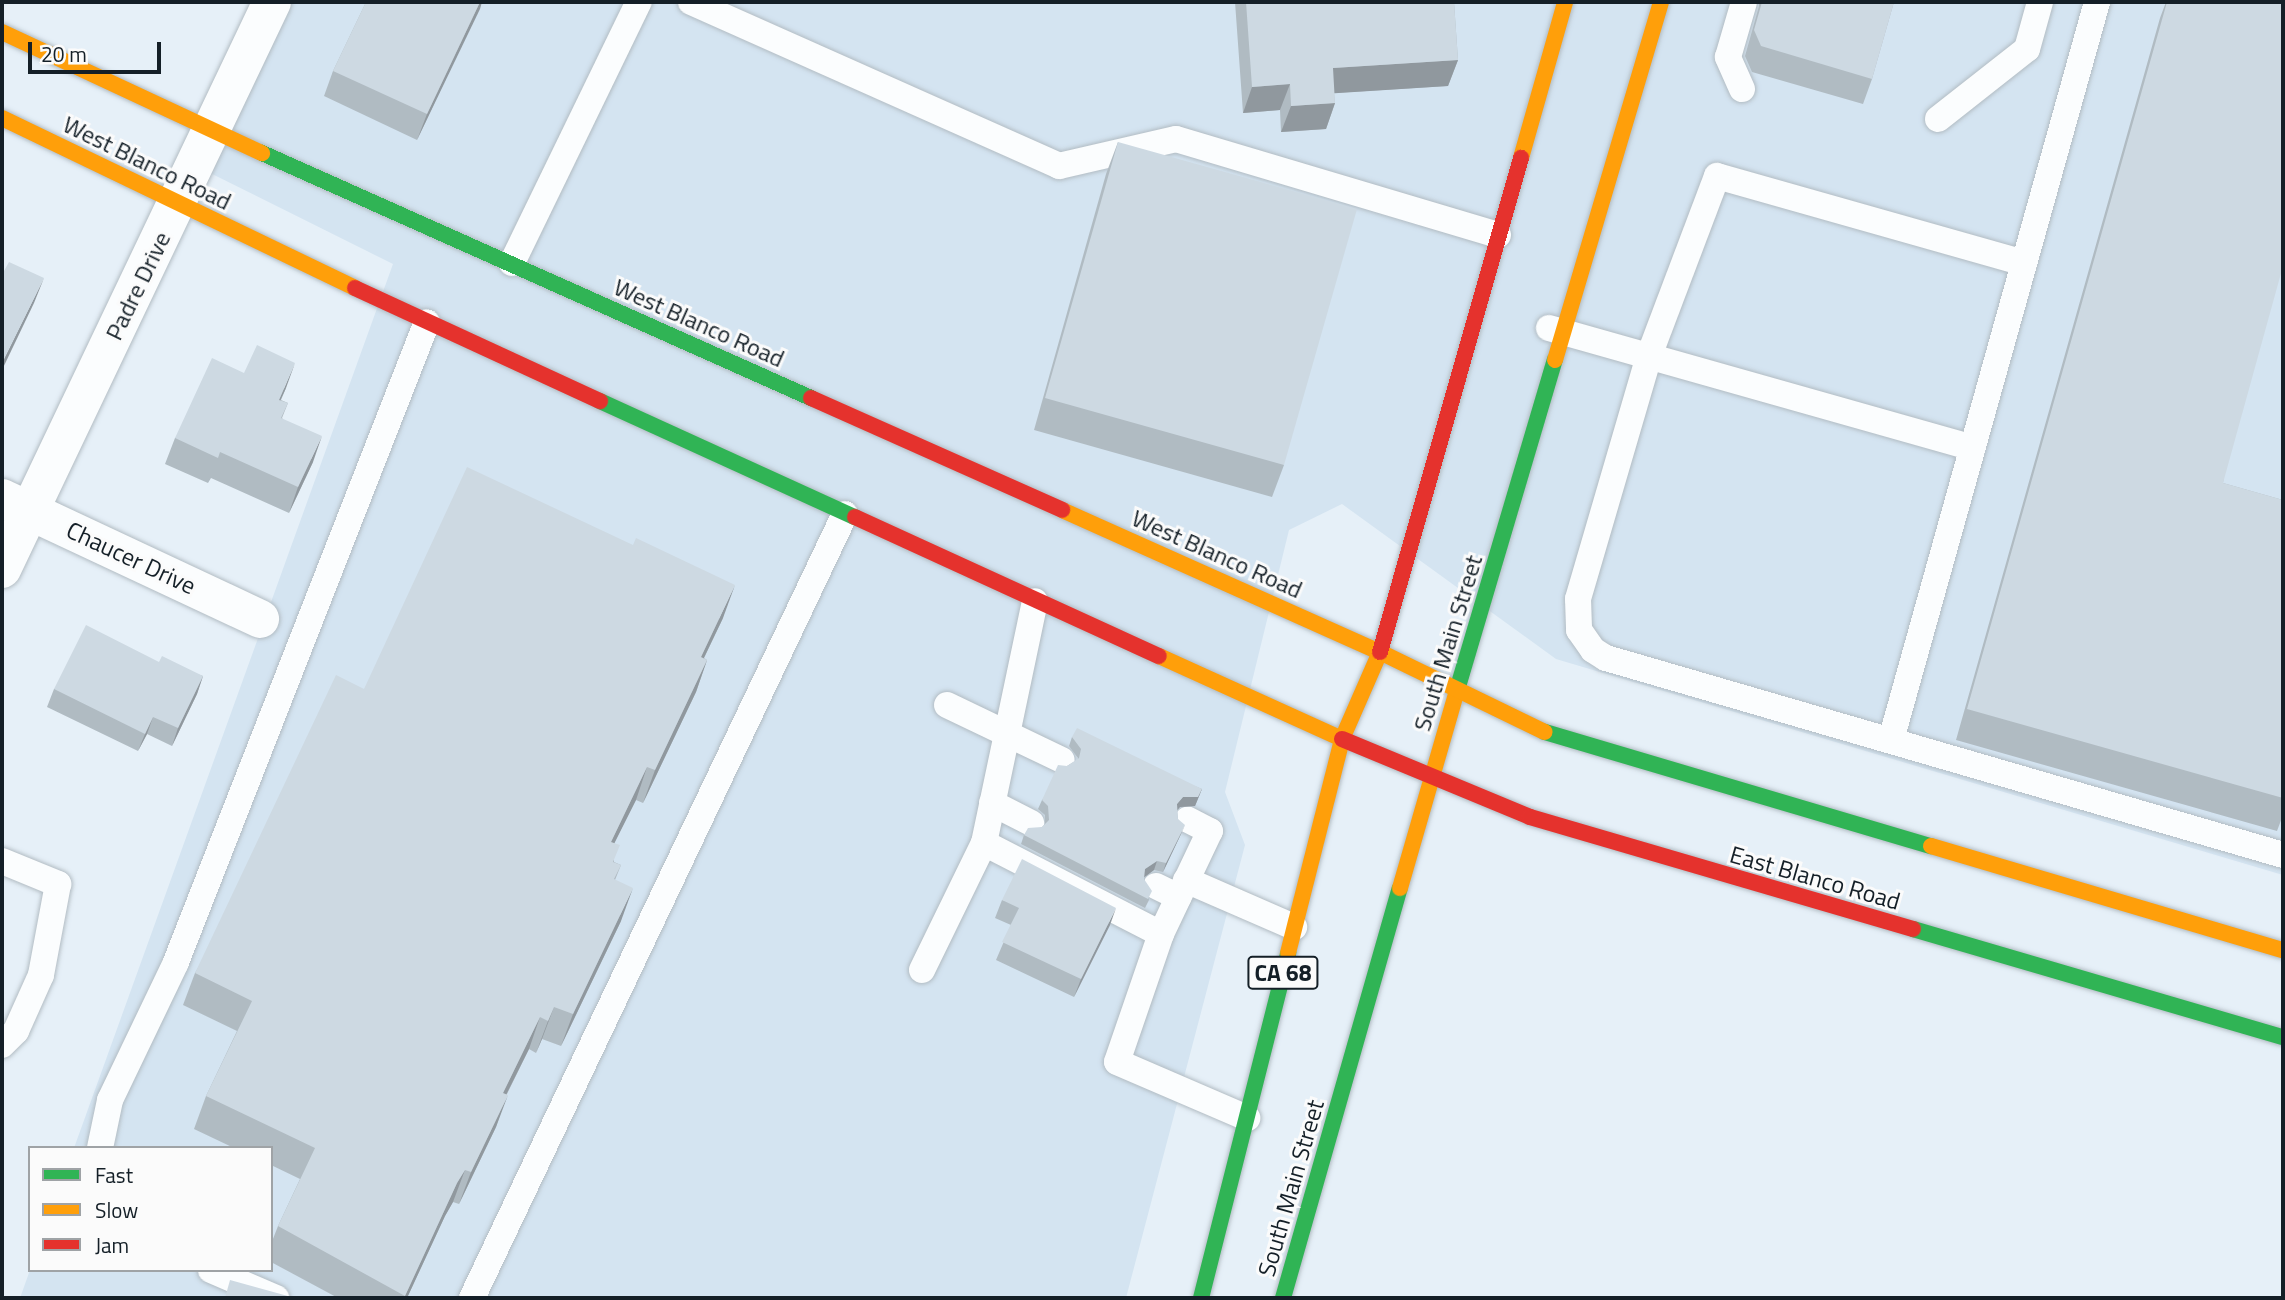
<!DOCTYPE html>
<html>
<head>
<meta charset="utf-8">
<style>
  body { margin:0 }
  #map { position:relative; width:2285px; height:1300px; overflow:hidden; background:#e6f0f8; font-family:"Titillium Web",sans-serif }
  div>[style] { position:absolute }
  .built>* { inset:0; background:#d4e4f1 }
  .roads { filter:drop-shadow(0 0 2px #b2bcc3) drop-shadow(0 0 2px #b2bcc3) }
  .lane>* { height:26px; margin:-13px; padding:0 13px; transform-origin:13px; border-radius:13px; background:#fbfdfe }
  .street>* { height:38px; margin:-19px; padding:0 19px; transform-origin:19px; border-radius:19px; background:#fbfdfe }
  .fast>* { height:16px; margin:-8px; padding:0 8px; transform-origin:8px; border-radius:8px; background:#30b455 }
  .slow>* { height:16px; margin:-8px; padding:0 8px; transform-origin:8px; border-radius:8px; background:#ff9f0a }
  .jam>* { height:16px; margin:-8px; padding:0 8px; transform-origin:8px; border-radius:8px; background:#e5322d }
  .wall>* { inset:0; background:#b0bbc2 }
  .shaded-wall>* { inset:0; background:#90989e }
  .building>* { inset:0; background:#cdd9e2 }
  span { translate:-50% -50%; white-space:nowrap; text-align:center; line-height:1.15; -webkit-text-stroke:6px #fbfbfb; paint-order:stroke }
  .shield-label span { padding:2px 5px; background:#fbfbfb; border:2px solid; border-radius:5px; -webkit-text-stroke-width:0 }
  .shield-label { font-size:23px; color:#141f27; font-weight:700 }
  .street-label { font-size:24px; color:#141f27 }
  .frame { position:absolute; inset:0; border:4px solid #141f27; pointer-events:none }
  .legend { position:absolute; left:28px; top:1146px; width:245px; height:126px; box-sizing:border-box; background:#fbfbfb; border:2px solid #9fa3a6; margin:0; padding:9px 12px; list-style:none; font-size:21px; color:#141f27 }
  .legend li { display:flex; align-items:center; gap:14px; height:35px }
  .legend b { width:35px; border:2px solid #9fa3a6 }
  .scale { position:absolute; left:28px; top:42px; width:133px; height:32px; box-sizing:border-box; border:4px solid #141f27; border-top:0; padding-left:9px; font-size:21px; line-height:24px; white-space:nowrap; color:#141f27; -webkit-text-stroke:5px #fbfbfb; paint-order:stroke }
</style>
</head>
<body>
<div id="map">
  <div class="built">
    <i style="clip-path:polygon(272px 2px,2283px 2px,2283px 875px,1556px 659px,1342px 504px,1289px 530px,1225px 792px,1245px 845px,1126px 1298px,20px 1298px,30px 1270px,271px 1270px,271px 1148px,74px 1148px,393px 264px,196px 166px)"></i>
  </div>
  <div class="roads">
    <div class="lane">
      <i style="left:691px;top:2px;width:403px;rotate:24deg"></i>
      <i style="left:1059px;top:166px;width:120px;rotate:-13deg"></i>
      <i style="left:1176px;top:139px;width:336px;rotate:16.6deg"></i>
      <i style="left:1742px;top:89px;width:35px;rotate:-114deg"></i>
      <i style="left:1728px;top:57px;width:57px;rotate:-73.8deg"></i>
      <i style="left:1938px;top:119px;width:113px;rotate:-38.2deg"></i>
      <i style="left:2027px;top:49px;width:49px;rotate:-74.5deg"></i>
      <i style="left:512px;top:263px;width:290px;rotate:-64.1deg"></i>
      <i style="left:2024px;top:263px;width:319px;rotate:-164.2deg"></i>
      <i style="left:1717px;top:176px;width:192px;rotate:110.7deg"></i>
      <i style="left:1649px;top:356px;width:253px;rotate:106.3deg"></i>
      <i style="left:1578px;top:599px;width:31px;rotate:88deg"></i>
      <i style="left:1579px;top:630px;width:24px;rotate:55deg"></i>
      <i style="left:1593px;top:650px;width:15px;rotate:32deg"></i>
      <i style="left:1606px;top:658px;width:705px;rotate:16.22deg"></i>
      <i style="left:1549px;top:328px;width:440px;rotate:15.8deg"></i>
      <i style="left:947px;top:705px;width:127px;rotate:25.6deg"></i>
      <i style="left:1891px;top:740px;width:766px;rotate:-74.4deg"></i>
      <i style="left:992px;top:803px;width:44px;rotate:27.1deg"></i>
      <i style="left:984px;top:843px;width:247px;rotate:-78.1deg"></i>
      <i style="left:2px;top:861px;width:61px;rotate:22.3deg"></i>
      <i style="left:58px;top:884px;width:93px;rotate:100.6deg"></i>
      <i style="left:41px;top:975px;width:61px;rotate:114.1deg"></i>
      <i style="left:16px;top:1031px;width:20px;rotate:135deg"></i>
      <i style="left:1186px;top:880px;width:118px;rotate:23.5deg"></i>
      <i style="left:1156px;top:886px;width:25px;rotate:26deg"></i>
      <i style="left:1161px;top:934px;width:114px;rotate:-64.6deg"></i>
      <i style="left:1210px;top:831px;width:25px;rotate:-153deg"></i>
      <i style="left:922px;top:970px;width:141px;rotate:-64deg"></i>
      <i style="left:984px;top:843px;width:199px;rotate:27.2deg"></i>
      <i style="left:1161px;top:934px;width:135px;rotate:109deg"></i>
      <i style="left:1117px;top:1062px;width:142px;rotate:23.3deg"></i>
      <i style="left:100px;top:1148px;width:49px;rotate:-78.2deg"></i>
      <i style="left:110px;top:1100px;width:153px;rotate:-64.4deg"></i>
      <i style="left:176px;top:962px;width:687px;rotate:-68.59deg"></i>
      <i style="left:211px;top:1270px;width:71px;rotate:23.3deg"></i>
      <i style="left:472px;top:1298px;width:868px;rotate:-64.56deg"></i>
    </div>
    <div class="street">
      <i style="left:2px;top:498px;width:285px;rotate:25.1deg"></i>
      <i style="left:2px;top:569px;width:628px;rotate:-64.54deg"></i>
    </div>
    <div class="fast">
      <i style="left:262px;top:153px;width:601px;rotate:24.05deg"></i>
      <i style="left:600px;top:401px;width:280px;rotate:24.5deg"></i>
      <i style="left:1457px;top:690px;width:344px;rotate:-73.5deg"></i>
      <i style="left:1545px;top:732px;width:402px;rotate:16.5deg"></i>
      <i style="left:1913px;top:929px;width:385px;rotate:16.3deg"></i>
      <i style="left:1201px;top:1298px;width:356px;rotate:-75.8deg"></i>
      <i style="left:1283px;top:1298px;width:426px;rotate:-74.1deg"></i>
    </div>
    <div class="slow">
      <i style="left:2px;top:32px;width:287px;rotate:25deg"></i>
      <i style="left:2px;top:118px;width:392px;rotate:25.7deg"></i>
      <i style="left:1521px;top:158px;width:162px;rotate:-74.2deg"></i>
      <i style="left:1555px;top:360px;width:373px;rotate:-73.5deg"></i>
      <i style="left:1062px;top:510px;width:348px;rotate:24.1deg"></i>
      <i style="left:1159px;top:656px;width:201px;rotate:24.4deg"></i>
      <i style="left:1931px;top:846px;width:367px;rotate:16.5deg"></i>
      <i style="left:1400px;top:888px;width:206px;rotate:-73.9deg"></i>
      <i style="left:1288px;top:953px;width:221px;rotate:-75.8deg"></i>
      <i style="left:1342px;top:739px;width:95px;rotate:-66.4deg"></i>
      <i style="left:1380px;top:652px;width:183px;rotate:25.9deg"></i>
    </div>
    <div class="jam">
      <i style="left:355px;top:288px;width:270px;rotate:24.8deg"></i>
      <i style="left:811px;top:398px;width:275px;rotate:24deg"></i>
      <i style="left:855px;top:517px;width:334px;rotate:24.6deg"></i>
      <i style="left:1380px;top:652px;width:514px;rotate:-74.07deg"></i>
      <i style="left:1342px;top:739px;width:204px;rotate:22.5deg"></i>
      <i style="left:1530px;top:817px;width:399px;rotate:16.3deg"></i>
    </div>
  </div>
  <div class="wall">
    <i style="clip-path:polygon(366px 2px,482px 2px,417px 140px,324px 96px,333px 71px)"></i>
    <i style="clip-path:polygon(1235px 2px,1454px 2px,1458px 60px,1448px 86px,1334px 93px,1335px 103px,1326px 129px,1281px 132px,1280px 110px,1243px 113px)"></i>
    <i style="clip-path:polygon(1759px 2px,1894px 2px,1872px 79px,1863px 104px,1752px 72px,1745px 56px,1759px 6px)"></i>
    <i style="clip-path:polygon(2166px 2px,2283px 2px,2223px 483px,2283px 500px,2283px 815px,2277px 831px,1956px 740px,2160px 18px)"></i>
    <i style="clip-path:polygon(1118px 142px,1284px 465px,1272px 497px,1034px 430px,1106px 174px)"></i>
    <i style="clip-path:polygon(286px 388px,281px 400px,288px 403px,282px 418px,313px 462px,289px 513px,211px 478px,208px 483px,165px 464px,175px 438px)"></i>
    <i style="clip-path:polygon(723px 618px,704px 658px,707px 660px,696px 692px,643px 803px,636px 800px,614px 843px,614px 862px,621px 865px,615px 880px,621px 921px,561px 1046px,542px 1039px,536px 1053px,529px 1049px,507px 1094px,496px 1127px,459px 1204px,453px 1202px,445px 1216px,407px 1298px,338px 1298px,271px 1262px,271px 1244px,278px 1226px,300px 1179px,271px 1165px,271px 1148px,234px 1148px,194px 1129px,206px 1096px,237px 1031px,183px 1005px,195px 973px,364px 689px)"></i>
    <i style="clip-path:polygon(159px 662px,203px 676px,197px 694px,172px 746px,147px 734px,138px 751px,47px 707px,54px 689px)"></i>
    <i style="clip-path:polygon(1072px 737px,1202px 789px,1195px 806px,1180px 807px,1177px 810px,1178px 819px,1181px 834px,1163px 872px,1154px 870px,1144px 877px,1149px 900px,1145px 908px,1021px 844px,1024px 835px,1042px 827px,1045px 824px,1045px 815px,1038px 809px,1042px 800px,1067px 766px,1077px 760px,1078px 758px,1069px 746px)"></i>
    <i style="clip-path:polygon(1002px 900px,1110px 925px,1074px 997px,996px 960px,1011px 925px,995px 918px)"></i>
  </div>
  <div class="shaded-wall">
    <i style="clip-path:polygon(480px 2px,482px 2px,480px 9px,417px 140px,427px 114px)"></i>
    <i style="clip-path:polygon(1458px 60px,1448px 86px,1323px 94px,1333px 68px)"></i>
    <i style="clip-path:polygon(1290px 84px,1280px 110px,1243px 113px,1252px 87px)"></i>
    <i style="clip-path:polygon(1335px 103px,1326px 129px,1281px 132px,1291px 106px)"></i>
    <i style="clip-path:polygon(44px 278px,34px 303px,2px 370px,2px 363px)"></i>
    <i style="clip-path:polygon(295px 363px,286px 388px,269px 425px,279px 400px)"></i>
    <i style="clip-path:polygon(322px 436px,313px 462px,289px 513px,298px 487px)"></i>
    <i style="clip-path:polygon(735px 585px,723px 618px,689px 689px,701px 657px)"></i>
    <i style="clip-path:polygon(707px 660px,696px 692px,643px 803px,655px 770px)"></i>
    <i style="clip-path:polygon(203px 676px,197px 694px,172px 746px,178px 728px)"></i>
    <i style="clip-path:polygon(153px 717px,147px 734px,138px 751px,145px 734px)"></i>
    <i style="clip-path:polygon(647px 767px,636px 800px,599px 874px,611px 842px)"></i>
    <i style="clip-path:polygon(1202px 789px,1195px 806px,1180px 807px,1174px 814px,1177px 804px,1183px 797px)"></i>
    <i style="clip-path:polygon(1185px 825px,1181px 834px,1163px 872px,1166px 863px)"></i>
    <i style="clip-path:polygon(1157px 861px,1154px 870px,1142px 879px,1145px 869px)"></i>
    <i style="clip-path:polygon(633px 888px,621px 921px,561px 1046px,573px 1014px)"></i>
    <i style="clip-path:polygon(1116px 908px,1110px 925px,1074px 997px,1081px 979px)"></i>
    <i style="clip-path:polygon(554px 1007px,542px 1039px,536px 1053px,548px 1021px)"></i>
    <i style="clip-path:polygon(540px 1017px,529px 1049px,491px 1125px,503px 1093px)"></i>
    <i style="clip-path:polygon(508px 1095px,496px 1127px,459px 1204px,471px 1172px)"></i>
    <i style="clip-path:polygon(465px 1170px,453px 1202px,445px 1216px,407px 1298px,404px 1298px,457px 1183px)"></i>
  </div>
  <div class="building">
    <i style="clip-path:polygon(366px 2px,480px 2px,427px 114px,333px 71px)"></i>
    <i style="clip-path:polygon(1246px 2px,1454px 2px,1458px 60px,1333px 68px,1335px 103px,1291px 106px,1290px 84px,1252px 87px)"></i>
    <i style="clip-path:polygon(1762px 2px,1894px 2px,1872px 79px,1761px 46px,1754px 30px)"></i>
    <i style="clip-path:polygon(2167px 2px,2221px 2px,2225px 3px,2226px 2px,2283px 2px,2283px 266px,2223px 483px,2283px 500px,2283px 798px,1967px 709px)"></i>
    <i style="clip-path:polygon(1118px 142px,1357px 209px,1284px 465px,1045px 398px)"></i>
    <i style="clip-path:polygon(9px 262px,44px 278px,2px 363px,2px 270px,4px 271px)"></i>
    <i style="clip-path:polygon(257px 345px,295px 363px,279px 400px,288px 403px,281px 418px,322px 436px,298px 487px,220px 452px,218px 458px,175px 438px,212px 358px,244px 373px)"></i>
    <i style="clip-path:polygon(467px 467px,633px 545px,636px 538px,735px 585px,701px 657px,707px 660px,655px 770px,647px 767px,611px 842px,620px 845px,613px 862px,621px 865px,614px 879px,633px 888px,573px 1014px,554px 1007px,548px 1021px,540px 1017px,503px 1093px,508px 1095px,471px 1172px,465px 1170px,457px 1183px,405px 1296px,278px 1226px,315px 1148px,206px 1096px,252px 1001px,195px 973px,336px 675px,364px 689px)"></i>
    <i style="clip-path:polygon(86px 625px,159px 662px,162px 656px,203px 676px,178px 728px,153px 717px,145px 734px,54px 689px)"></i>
    <i style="clip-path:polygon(1077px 728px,1202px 789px,1198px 797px,1183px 797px,1177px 804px,1178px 819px,1185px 825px,1166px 863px,1157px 861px,1145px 869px,1144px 879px,1152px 891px,1148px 899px,1024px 835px,1028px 828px,1042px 827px,1049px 820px,1048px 806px,1042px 800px,1058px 765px,1067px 766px,1079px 758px,1081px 749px,1072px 737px)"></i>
    <i style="clip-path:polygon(1022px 859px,1116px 908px,1081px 979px,1002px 942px,1019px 908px,1002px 900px)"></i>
    <i style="clip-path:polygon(230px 1280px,295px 1298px,225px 1298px)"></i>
  </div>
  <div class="shield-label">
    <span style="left:1283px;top:973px">CA 68</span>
  </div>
  <div class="street-label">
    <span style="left:147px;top:163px;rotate:26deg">West Blanco Road</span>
    <span style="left:138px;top:286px;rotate:-64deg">Padre Drive</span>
    <span style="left:699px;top:323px;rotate:24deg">West Blanco Road</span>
    <span style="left:1217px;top:554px;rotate:24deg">West Blanco Road</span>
    <span style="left:131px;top:558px;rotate:25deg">Chaucer Drive</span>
    <span style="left:1448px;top:643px;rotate:-73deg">South Main Street</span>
    <span style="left:1815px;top:878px;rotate:16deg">East Blanco Road</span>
    <span style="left:1291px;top:1188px;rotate:-74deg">South Main Street</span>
  </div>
  <div class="frame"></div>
  <ul class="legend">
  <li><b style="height:9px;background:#30b455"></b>Fast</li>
  <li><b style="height:9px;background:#ff9f0a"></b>Slow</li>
  <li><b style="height:9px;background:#e5322d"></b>Jam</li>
  </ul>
  <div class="scale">20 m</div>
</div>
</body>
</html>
